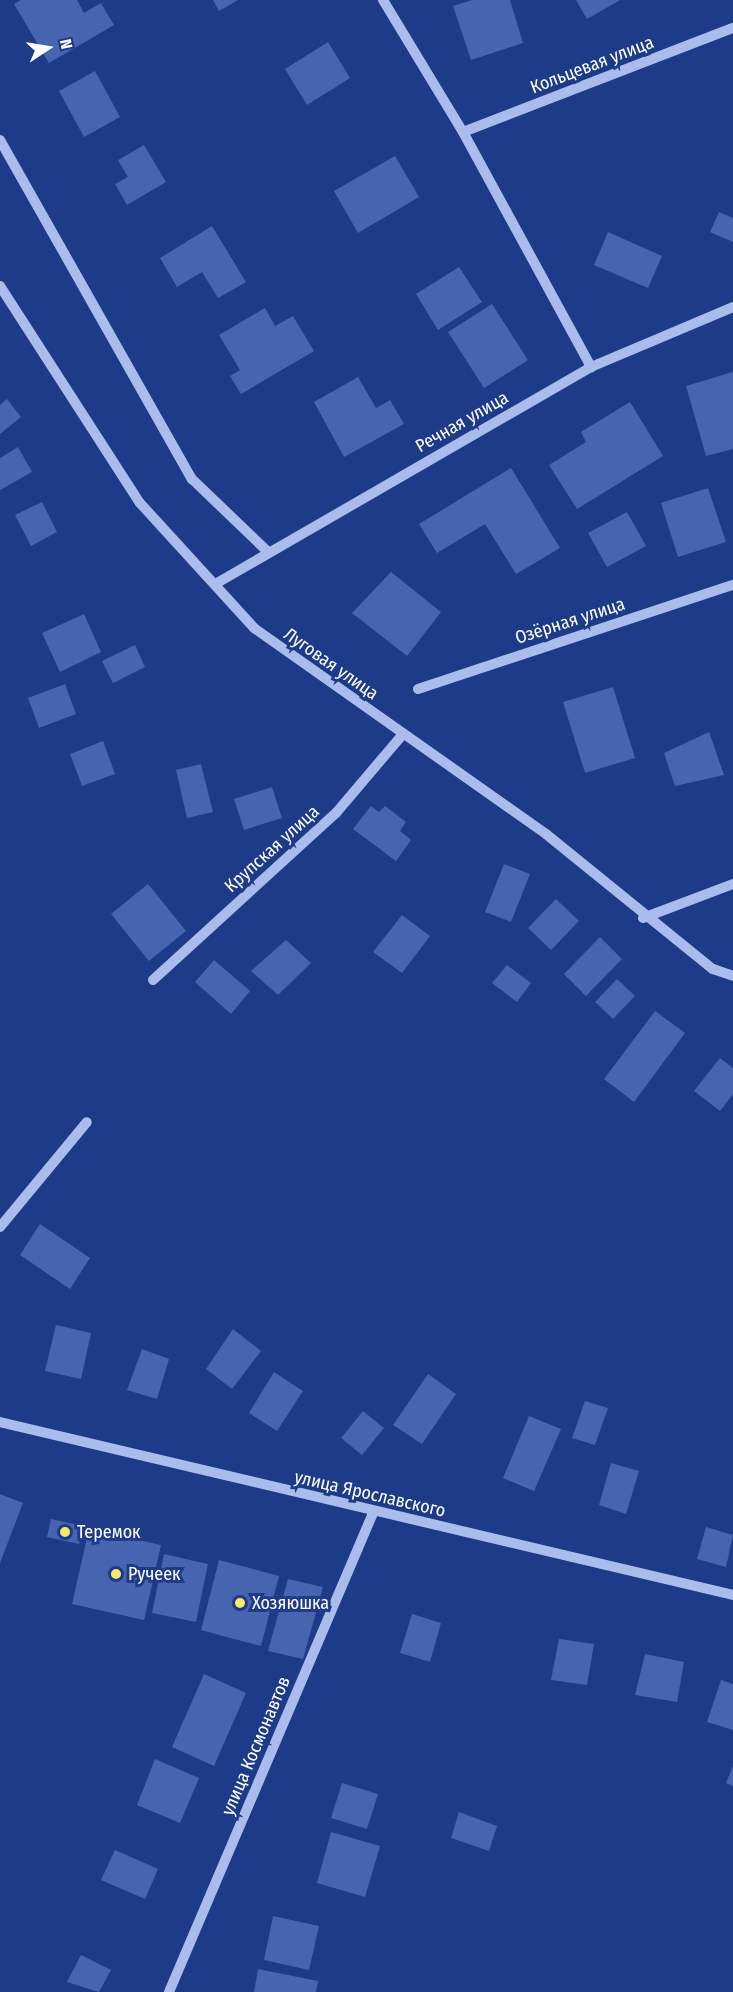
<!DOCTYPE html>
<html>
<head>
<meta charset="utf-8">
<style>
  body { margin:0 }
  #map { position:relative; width:733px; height:1992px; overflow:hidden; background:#1e3b89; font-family:"Fira Sans Condensed",sans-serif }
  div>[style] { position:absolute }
  .building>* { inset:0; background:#4764b1 }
  .minor>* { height:10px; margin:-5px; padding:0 5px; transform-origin:5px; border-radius:5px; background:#a9bceb }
  .dots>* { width:16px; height:16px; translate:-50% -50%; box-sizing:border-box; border:3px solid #1e3b89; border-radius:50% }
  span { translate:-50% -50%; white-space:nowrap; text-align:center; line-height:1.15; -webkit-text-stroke:6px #1e3b89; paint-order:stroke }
  .street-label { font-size:18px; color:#fff }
  .poi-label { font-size:18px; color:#fff }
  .left { translate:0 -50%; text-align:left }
  .north { position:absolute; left:18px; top:18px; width:60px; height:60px; -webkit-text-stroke:4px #1e3b89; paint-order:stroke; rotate:78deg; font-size:16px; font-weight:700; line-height:24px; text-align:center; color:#fff }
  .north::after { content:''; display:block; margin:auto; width:21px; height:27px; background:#fff; clip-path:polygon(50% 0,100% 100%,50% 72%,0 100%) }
</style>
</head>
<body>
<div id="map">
  <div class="building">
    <i style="clip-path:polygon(21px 0,77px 0,84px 13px,101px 3px,114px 25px,49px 63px,14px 4px)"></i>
    <i style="clip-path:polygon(213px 0,238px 0,219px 11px)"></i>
    <i style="clip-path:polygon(472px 0,510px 0,523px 43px,471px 60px,453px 6px)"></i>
    <i style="clip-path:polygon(576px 0,620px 0,587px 19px)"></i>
    <i style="clip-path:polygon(328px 42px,350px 78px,307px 105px,285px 69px)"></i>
    <i style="clip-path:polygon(95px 71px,120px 117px,84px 137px,59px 91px)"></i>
    <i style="clip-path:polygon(144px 145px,166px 182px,127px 205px,115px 184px,128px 177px,118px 160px)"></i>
    <i style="clip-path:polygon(395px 156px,419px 197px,358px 233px,334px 191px)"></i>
    <i style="clip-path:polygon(719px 212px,733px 218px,733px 242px,710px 232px)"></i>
    <i style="clip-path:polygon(212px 226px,246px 282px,218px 298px,202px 272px,177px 287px,160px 258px)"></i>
    <i style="clip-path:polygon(608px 232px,662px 256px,648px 288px,594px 265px)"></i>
    <i style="clip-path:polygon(459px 267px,482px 302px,438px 330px,416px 294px)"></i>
    <i style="clip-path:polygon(492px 304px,528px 360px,484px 388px,448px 332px)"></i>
    <i style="clip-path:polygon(265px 308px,275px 326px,293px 316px,314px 351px,241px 394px,230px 376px,240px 370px,219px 335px)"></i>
    <i style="clip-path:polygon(733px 372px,733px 449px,706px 456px,686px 386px)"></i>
    <i style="clip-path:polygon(358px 377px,376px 408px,390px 400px,404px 424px,344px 457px,314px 402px)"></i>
    <i style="clip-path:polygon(7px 399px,21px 417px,0 434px,0 405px)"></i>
    <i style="clip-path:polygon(630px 402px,663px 456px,577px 509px,549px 465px,586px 442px,581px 432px)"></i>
    <i style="clip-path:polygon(18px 447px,32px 472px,0 490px,0 458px)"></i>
    <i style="clip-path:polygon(511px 468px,560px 548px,516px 574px,485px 524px,437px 553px,419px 524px)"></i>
    <i style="clip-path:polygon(708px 488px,726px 542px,678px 557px,661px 503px)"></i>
    <i style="clip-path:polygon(42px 502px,57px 532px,31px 546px,15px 515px)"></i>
    <i style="clip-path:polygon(627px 512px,646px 546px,607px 567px,588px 533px)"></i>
    <i style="clip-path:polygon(391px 572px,441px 612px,407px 656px,352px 613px)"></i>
    <i style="clip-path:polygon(84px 614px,101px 652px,60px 672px,42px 633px)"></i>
    <i style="clip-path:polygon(135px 645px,145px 667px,113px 683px,102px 661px)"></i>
    <i style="clip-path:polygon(65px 684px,76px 714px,39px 728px,28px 698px)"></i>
    <i style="clip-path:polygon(613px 687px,635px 758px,585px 773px,563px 702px)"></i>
    <i style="clip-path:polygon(709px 732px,724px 775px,675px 786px,664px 753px)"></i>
    <i style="clip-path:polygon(103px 741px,115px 774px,82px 786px,70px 754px)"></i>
    <i style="clip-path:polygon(201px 764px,213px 812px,187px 818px,176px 770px)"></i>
    <i style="clip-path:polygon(272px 787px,282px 818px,244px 830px,234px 799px)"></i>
    <i style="clip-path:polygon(371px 806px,379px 812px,385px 806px,406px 822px,400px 831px,411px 840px,396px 861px,353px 829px)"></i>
    <i style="clip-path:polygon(504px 864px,530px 874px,511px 922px,485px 912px)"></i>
    <i style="clip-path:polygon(148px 884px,186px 931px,149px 961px,111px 914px)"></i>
    <i style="clip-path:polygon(556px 899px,579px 921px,551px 950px,528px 928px)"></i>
    <i style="clip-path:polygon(402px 915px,430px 936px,402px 973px,373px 952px)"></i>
    <i style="clip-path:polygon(600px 937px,622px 959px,586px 996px,564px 974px)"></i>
    <i style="clip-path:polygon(286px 940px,311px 963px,278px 995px,251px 971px)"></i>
    <i style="clip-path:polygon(214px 960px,250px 991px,231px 1014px,195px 982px)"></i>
    <i style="clip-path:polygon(507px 965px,531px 983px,517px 1002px,492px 983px)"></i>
    <i style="clip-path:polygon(617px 979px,635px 996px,613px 1019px,595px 1002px)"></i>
    <i style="clip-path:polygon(655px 1011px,685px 1033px,634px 1102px,604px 1079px)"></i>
    <i style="clip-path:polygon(720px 1058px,733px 1068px,733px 1094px,720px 1111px,694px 1091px)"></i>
    <i style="clip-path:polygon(40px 1224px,90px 1258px,70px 1289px,20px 1255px)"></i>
    <i style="clip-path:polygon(56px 1325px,91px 1333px,81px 1379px,45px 1371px)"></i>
    <i style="clip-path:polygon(233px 1329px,261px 1351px,232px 1389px,206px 1369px)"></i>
    <i style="clip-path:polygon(142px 1349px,169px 1359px,157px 1399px,127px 1390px)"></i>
    <i style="clip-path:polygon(274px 1372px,303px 1391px,277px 1431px,249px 1413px)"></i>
    <i style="clip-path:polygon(428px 1374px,456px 1394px,422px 1444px,393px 1425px)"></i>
    <i style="clip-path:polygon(585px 1401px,608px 1408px,595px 1445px,572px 1438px)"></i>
    <i style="clip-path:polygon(363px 1411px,384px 1428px,362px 1455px,341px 1438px)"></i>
    <i style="clip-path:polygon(529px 1416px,561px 1429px,534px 1491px,503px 1478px)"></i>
    <i style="clip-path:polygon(611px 1463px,639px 1471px,626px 1514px,599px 1505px)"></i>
    <i style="clip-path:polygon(0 1494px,23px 1503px,0 1563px)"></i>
    <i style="clip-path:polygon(51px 1519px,82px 1526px,79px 1544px,47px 1537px)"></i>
    <i style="clip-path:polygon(706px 1527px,733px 1535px,726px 1567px,697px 1559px)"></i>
    <i style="clip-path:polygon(89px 1529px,161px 1545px,144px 1620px,72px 1604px)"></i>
    <i style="clip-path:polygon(164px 1554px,208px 1564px,196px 1622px,152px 1613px)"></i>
    <i style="clip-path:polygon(219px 1560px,279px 1576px,261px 1646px,201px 1630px)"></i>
    <i style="clip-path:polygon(288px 1579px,323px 1587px,303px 1659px,268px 1651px)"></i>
    <i style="clip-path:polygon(412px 1614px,441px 1623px,430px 1662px,400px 1653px)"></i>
    <i style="clip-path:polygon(559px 1639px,594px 1644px,587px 1685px,551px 1680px)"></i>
    <i style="clip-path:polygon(645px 1654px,684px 1662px,677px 1702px,635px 1695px)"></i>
    <i style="clip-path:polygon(204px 1674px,246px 1693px,214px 1766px,172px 1747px)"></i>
    <i style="clip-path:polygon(721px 1680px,733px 1684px,733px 1730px,707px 1722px)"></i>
    <i style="clip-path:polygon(155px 1759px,199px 1778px,180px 1823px,137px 1805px)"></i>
    <i style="clip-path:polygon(733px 1766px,733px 1786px,726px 1783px)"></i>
    <i style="clip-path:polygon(342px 1783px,378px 1794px,367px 1829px,331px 1818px)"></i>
    <i style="clip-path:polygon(459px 1812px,497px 1826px,489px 1851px,451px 1838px)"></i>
    <i style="clip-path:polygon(331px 1832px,380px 1846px,365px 1897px,317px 1883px)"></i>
    <i style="clip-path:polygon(115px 1850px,158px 1869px,145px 1899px,101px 1880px)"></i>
    <i style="clip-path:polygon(273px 1916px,319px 1926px,309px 1970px,264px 1960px)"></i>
    <i style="clip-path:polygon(81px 1955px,111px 1970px,99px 1992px,67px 1982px)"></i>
    <i style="clip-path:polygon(258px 1969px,318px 1981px,316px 1992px,254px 1992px)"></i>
  </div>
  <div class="minor">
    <i style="left:383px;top:0;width:154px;rotate:58.8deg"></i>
    <i style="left:463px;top:132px;width:268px;rotate:61.4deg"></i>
    <i style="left:463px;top:132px;width:289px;rotate:-21.1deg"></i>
    <i style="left:0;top:140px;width:390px;rotate:60.5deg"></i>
    <i style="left:192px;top:479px;width:105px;rotate:43.8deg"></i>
    <i style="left:0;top:286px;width:258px;rotate:57.2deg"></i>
    <i style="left:140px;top:503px;width:169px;rotate:47.6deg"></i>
    <i style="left:254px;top:628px;width:357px;rotate:35.2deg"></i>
    <i style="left:546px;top:834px;width:215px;rotate:39deg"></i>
    <i style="left:713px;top:969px;width:21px;rotate:19deg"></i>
    <i style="left:217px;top:583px;width:432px;rotate:-30deg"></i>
    <i style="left:591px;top:367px;width:154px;rotate:-22.9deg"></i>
    <i style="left:418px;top:689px;width:332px;rotate:-18.3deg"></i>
    <i style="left:643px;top:918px;width:96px;rotate:-20.7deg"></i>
    <i style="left:153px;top:980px;width:248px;rotate:-42.4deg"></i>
    <i style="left:336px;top:813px;width:104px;rotate:-49.7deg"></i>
    <i style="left:0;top:1227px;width:136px;rotate:-50.4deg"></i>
    <i style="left:0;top:1422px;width:753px;rotate:13.28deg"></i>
    <i style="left:169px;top:1992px;width:521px;rotate:-66.93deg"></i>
  </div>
  <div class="dots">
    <i style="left:65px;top:1532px;background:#fae869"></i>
    <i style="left:116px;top:1574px;background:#fae869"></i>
    <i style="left:240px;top:1603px;background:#fae869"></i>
  </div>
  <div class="street-label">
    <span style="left:592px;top:65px;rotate:-21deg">Кольцевая улица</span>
    <span style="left:462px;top:422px;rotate:-30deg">Речная улица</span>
    <span style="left:570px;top:621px;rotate:-18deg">Озёрная улица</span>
    <span style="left:331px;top:664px;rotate:35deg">Луговая улица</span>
    <span style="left:272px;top:849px;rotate:-42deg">Крупская улица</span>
    <span style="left:370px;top:1494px;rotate:13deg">улица Ярославского</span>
    <span style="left:256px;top:1746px;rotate:-67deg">улица Космонавтов</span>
  </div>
  <div class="poi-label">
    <span class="left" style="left:77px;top:1532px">Теремок</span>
    <span class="left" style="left:128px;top:1574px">Ручеек</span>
    <span class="left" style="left:252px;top:1603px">Хозяюшка</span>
  </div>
  <div class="north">N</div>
</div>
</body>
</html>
